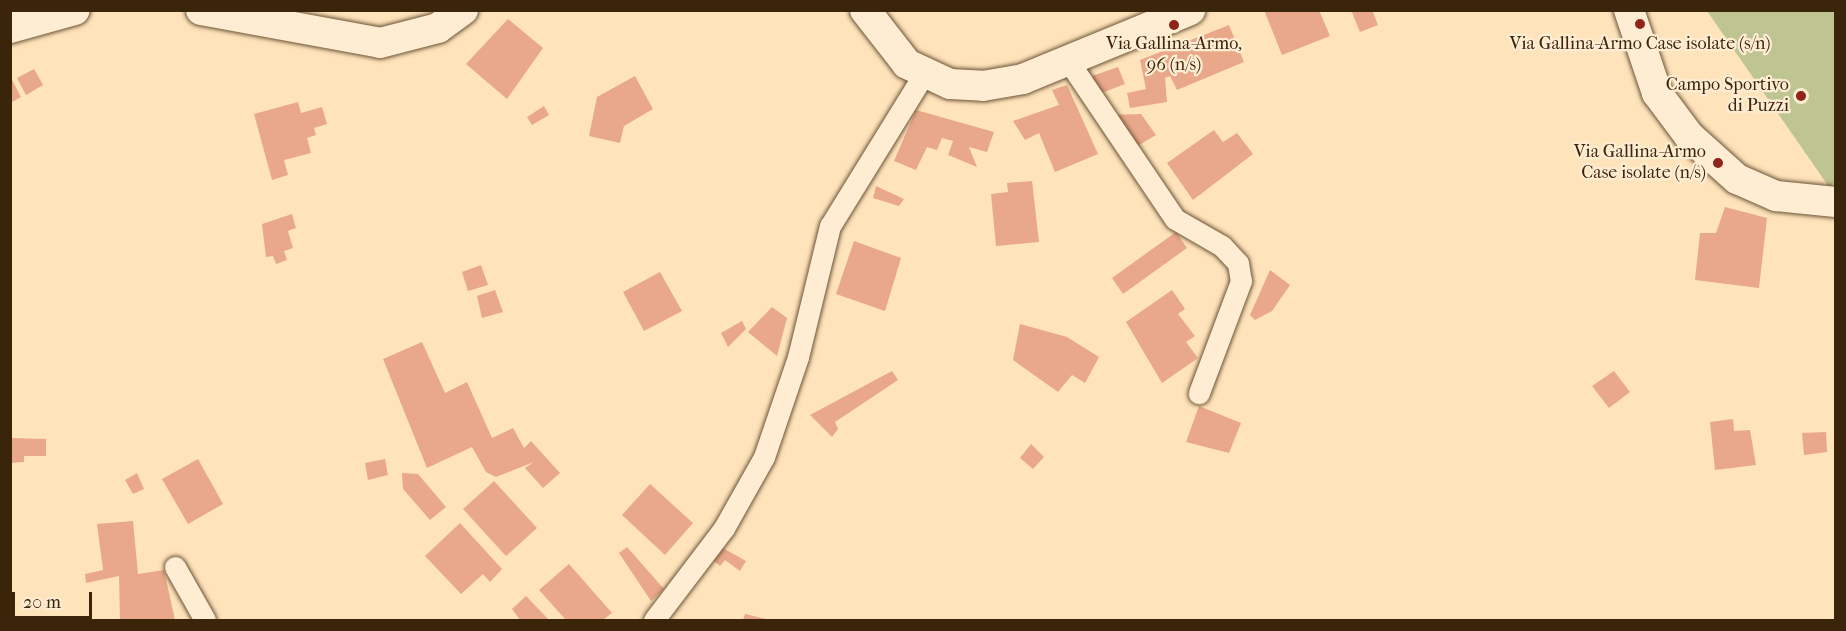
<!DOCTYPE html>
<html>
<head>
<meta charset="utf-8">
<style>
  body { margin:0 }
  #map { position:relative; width:1846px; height:631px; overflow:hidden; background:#ffe3bb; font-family:"IM FELL French Canon",serif }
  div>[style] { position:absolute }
  .green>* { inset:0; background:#bec492 }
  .building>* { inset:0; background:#eaa88a }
  .roads { filter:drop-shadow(0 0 2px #6c5436) drop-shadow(0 0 2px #6c5436) }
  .street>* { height:21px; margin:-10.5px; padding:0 10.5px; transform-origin:10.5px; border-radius:10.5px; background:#ffedd3 }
  .secondary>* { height:30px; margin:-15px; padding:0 15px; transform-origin:15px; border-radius:15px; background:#ffedd3 }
  .dots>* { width:16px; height:16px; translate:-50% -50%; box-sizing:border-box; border:3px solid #ffedd3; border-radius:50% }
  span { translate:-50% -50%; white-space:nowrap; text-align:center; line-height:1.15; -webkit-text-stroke:4.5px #ffedd3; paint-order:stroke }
  .poi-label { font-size:18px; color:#3b250a }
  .right { translate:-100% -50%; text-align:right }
  .frame { position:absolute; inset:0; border:12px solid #3b250a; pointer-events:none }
  .scale { position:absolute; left:12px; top:592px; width:80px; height:27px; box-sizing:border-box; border:3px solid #3b250a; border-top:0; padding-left:8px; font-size:18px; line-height:21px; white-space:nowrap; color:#3b250a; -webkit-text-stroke:4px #ffedd3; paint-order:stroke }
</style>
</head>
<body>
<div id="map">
  <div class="green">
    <i style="clip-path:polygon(1707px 11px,1835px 11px,1835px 182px,1829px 187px)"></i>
  </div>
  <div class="building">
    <i style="clip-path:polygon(1264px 10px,1319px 10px,1330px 36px,1282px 55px)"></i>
    <i style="clip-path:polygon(1351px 10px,1372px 10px,1378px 25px,1360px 32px)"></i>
    <i style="clip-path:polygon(508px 19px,543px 48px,507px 99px,466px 64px)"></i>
    <i style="clip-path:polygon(1229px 25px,1244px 62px,1177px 90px,1170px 76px,1165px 78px,1167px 102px,1130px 108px,1127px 93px,1146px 89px,1140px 60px)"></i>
    <i style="clip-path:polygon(1118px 67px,1125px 84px,1099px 94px,1092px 76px)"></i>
    <i style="clip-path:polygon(34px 69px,43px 85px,26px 95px,17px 78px)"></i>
    <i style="clip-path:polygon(10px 76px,21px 97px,10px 103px)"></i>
    <i style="clip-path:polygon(635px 76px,653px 109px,624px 126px,620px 143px,589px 136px,597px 97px)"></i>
    <i style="clip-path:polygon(1067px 85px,1098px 154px,1055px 172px,1039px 133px,1025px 140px,1013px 121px,1059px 105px,1052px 90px)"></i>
    <i style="clip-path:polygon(298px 102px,301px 113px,322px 107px,327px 124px,314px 128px,316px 135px,307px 138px,311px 153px,284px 160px,288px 175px,272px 180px,254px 114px)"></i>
    <i style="clip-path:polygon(544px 106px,549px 115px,532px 125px,527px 117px)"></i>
    <i style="clip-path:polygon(916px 110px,994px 132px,987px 152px,969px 147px,977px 167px,948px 155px,953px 141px,942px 138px,937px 150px,927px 147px,916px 170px,894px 161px)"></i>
    <i style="clip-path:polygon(1141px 114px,1156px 135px,1134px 148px,1108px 115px)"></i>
    <i style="clip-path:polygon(1214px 130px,1223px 142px,1237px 133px,1253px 154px,1193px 200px,1167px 163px)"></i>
    <i style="clip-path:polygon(1032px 181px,1039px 242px,996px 246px,991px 194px,1008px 192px,1007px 183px)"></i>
    <i style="clip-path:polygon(876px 186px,904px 199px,899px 206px,873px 198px)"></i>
    <i style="clip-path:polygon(1725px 207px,1767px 218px,1759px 288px,1695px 280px,1700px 233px,1716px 233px)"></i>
    <i style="clip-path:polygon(292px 214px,296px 228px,288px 231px,293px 248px,284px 251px,287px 260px,276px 264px,273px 256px,266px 257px,262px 224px)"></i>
    <i style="clip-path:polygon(1176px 232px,1187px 248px,1123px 294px,1112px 278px)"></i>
    <i style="clip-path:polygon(854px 241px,901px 258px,885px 311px,836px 294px)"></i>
    <i style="clip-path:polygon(481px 265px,488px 285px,468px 291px,462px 272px)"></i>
    <i style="clip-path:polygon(1270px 270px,1290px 285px,1272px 311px,1255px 320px,1250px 315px)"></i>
    <i style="clip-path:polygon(660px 272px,682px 311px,644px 331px,623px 292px)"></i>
    <i style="clip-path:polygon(495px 290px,503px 312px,482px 318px,477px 296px)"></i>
    <i style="clip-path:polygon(1172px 290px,1185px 309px,1178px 314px,1195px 336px,1186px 342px,1198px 358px,1162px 383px,1126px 322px)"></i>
    <i style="clip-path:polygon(772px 307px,787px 318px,777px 356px,748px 332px)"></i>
    <i style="clip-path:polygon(742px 321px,746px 329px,728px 347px,721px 333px)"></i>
    <i style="clip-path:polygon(1020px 324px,1067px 337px,1099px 357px,1085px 383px,1072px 375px,1058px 392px,1013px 360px)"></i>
    <i style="clip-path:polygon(422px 342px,445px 393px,467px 382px,492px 438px,513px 428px,524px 448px,531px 441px,560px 473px,543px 488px,525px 468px,534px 462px,496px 477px,486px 472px,472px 447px,427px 468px,383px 359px)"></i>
    <i style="clip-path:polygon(892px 371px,898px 380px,835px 422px,838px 429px,832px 437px,810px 415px)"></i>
    <i style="clip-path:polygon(1614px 371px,1630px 392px,1609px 408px,1592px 386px)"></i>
    <i style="clip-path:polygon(1199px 406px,1241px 423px,1229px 453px,1186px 442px)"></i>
    <i style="clip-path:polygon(1733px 419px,1734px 431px,1750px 430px,1756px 465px,1715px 470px,1710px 422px)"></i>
    <i style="clip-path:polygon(1826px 432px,1827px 452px,1804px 455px,1802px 433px)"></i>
    <i style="clip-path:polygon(10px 438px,46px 439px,46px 456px,24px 456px,24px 462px,10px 463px)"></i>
    <i style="clip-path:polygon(1031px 444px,1044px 457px,1033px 469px,1020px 458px)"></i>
    <i style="clip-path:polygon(198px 459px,223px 504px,188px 524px,162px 479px)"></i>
    <i style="clip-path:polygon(385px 459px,388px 475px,368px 480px,365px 463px)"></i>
    <i style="clip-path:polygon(137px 473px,144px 489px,133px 494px,125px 480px)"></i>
    <i style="clip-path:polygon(402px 473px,418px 474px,446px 507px,430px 520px,403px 489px)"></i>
    <i style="clip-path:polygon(494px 481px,537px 528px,506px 556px,463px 509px)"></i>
    <i style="clip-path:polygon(650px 484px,693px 523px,665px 555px,622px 515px)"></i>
    <i style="clip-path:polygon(133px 521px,138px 574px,164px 570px,175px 620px,120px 620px,119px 576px,86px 583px,85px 574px,103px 570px,97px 524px)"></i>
    <i style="clip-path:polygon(460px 523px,502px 569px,490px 582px,483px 574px,461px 594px,425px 556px)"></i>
    <i style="clip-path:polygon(627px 547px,664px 589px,651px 601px,619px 553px)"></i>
    <i style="clip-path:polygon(723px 548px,746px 561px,740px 571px,725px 560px,720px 566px,714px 561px)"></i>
    <i style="clip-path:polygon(569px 564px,612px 613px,603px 620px,566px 620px,539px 590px)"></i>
    <i style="clip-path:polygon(526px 596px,549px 620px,520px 620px,512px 609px)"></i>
    <i style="clip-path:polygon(745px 614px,771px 620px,743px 620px)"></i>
  </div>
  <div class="roads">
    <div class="street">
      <i style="left:1069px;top:62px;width:189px;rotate:56deg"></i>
      <i style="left:1175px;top:219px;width:54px;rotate:29.9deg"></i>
      <i style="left:1222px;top:246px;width:23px;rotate:47deg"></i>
      <i style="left:1238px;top:263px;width:18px;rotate:81deg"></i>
      <i style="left:1241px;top:281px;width:120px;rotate:110.6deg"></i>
      <i style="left:175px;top:567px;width:61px;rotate:60.5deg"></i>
      <i style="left:654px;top:620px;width:116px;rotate:-52.7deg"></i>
      <i style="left:724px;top:528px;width:81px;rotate:-60.6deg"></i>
      <i style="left:764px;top:457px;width:106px;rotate:-71.2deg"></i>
      <i style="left:798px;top:357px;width:135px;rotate:-76.3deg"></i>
      <i style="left:830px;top:226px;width:179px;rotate:-58.3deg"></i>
    </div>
    <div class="secondary">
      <i style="left:201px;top:10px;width:182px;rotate:10.4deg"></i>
      <i style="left:380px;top:43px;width:60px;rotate:-14.5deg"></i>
      <i style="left:438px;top:28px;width:31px;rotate:-36deg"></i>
      <i style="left:865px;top:10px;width:68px;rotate:52.1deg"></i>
      <i style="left:907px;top:64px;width:47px;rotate:24.9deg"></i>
      <i style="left:950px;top:84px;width:33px;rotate:3deg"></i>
      <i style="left:983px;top:86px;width:41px;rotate:-9.9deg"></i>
      <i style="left:1023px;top:79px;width:181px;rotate:-22.4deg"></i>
      <i style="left:1629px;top:10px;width:88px;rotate:71.4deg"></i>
      <i style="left:1657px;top:93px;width:54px;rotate:53.3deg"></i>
      <i style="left:1689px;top:136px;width:64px;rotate:41.9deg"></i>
      <i style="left:1737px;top:179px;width:43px;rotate:23.6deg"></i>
      <i style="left:1776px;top:196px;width:60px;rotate:5.7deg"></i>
      <i style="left:10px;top:28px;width:67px;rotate:-15.5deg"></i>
    </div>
  </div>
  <div class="dots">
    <i style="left:1640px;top:24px;background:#8f2418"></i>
    <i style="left:1174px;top:25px;background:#8f2418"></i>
    <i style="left:1801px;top:96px;background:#8f2418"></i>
    <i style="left:1718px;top:163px;background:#8f2418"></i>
  </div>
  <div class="poi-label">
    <span style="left:1640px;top:44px">Via Gallina-Armo Case isolate (s/n)</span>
    <span style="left:1174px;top:55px">Via Gallina-Armo,<br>96 (n/s)</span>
    <span class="right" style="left:1789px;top:96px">Campo Sportivo<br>di Puzzi</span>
    <span class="right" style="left:1706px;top:163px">Via Gallina-Armo<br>Case isolate (n/s)</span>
  </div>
  <div class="frame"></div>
  <div class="scale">20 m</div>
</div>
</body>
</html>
